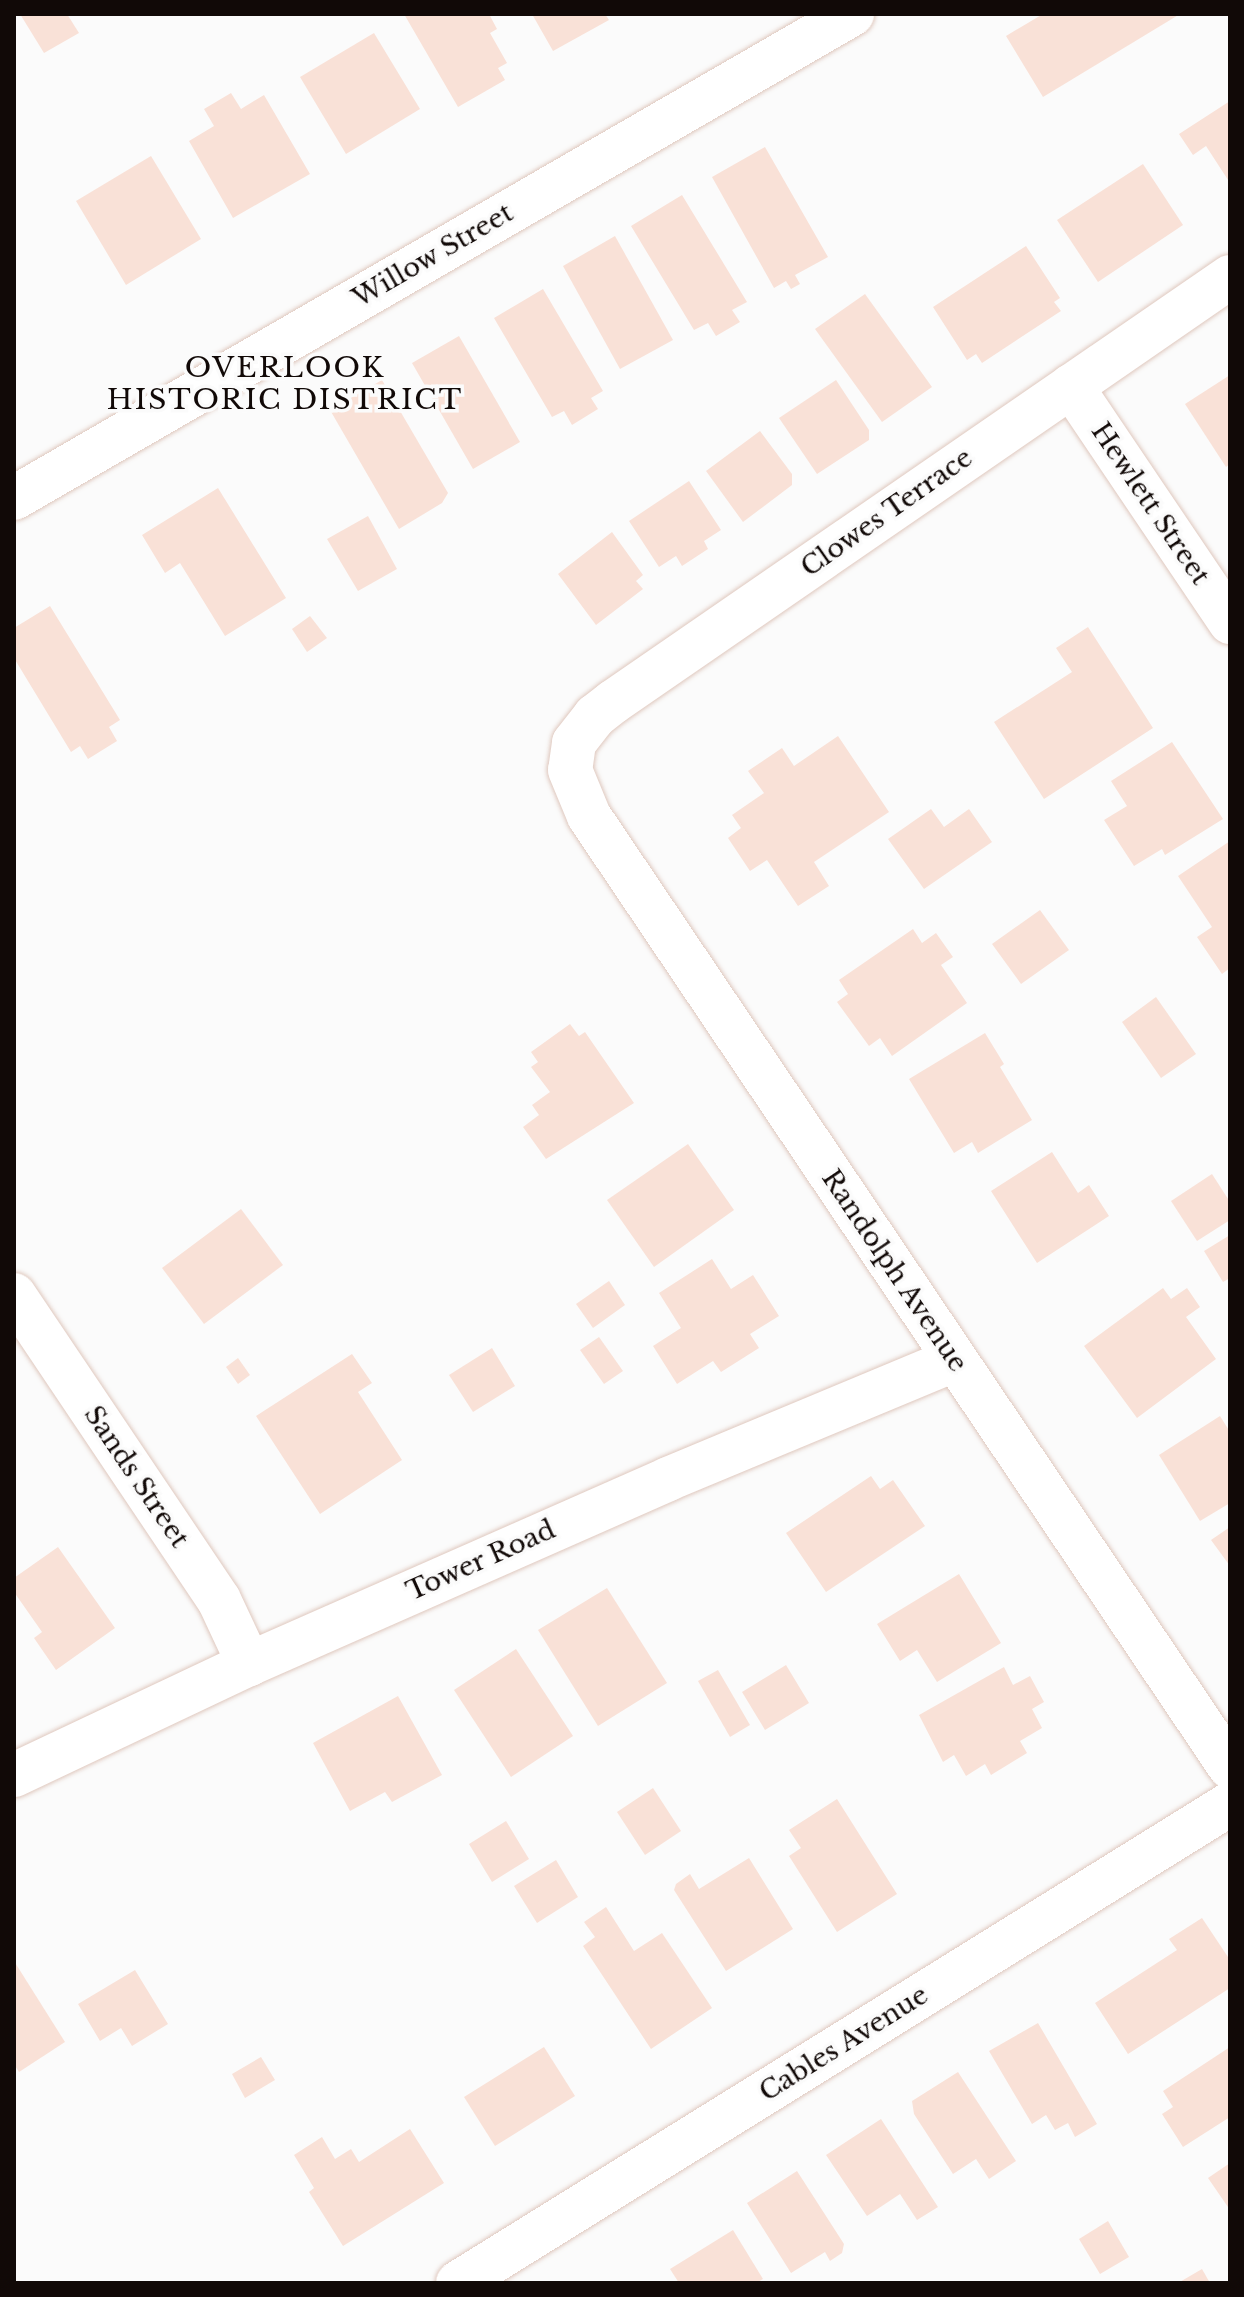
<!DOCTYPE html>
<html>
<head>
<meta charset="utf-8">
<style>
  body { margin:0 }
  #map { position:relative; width:1244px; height:2297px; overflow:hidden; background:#fbfbfb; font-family:"Libre Baskerville",serif }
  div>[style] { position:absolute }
  .building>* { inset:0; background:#f9e1d7 }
  .roads { filter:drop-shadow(0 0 2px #dfc8be) drop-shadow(0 0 2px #dfc8be) }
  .minor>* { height:44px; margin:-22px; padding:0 22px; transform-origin:22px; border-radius:22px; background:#fff }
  span { translate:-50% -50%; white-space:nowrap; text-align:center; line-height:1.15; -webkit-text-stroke:7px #fbfbfb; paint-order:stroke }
  .street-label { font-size:26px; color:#110907 }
  .neighbourhood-label { font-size:28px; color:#110907; letter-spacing:2px }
  .frame { position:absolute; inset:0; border:16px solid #110907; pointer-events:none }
</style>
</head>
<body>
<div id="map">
  <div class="building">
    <i style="clip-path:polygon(20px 14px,67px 14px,79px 33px,44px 53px)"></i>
    <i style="clip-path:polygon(404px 14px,489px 14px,497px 29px,490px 33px,507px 63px,498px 68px,505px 80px,458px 107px)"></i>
    <i style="clip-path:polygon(532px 14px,605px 14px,609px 20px,553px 51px)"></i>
    <i style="clip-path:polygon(1043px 14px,1180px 14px,1043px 97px,1006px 36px)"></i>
    <i style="clip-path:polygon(374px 33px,420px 109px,346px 154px,300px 77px)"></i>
    <i style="clip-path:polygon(231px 93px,241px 109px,264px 95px,310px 174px,233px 218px,189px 141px,214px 126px,204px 109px)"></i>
    <i style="clip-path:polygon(1230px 101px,1230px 183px,1206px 146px,1193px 155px,1179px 134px)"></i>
    <i style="clip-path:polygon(765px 147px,828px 257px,795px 275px,800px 284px,791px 289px,786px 281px,774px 288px,712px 177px)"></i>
    <i style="clip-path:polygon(151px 156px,201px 239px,126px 285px,76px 201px)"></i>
    <i style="clip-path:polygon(1143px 164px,1183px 225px,1098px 282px,1057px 220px)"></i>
    <i style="clip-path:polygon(682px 195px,747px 302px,732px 310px,740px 322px,716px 336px,708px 323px,694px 330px,631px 226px)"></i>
    <i style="clip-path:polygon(615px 236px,673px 340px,620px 369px,563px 266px)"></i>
    <i style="clip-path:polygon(1026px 246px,1060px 298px,1054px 302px,1061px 311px,982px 363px,976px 354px,967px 360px,933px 307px)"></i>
    <i style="clip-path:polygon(543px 289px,603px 391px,591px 398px,598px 409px,572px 425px,564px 411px,552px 417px,494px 318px)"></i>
    <i style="clip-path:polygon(865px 294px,932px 387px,882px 422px,815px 329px)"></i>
    <i style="clip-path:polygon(459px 336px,520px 442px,473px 469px,412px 363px)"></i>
    <i style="clip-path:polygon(1230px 375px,1230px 464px,1226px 467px,1185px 404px)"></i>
    <i style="clip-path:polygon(382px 380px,448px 493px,442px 503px,399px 529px,330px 410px)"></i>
    <i style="clip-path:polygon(836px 380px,869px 430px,869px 440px,817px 474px,779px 418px)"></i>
    <i style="clip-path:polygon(760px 431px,792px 474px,792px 485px,743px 522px,706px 471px)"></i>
    <i style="clip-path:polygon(689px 481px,721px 530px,704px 541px,708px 549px,682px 566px,676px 556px,659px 567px,629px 521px)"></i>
    <i style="clip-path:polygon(218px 488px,286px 598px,225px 636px,180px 563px,165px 573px,142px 535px)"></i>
    <i style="clip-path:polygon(368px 516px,397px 569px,358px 591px,327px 539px)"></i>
    <i style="clip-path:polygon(612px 532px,643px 575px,636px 581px,643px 589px,596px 625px,558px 574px)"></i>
    <i style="clip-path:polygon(50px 606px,120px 720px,109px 727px,117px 741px,88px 759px,80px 746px,71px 752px,14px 658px,14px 628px)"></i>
    <i style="clip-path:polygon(310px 616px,327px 638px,307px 652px,292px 629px)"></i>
    <i style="clip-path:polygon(1088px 627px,1153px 728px,1044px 799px,994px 722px,1072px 672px,1056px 648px)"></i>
    <i style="clip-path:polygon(838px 736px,889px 812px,814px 862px,829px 886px,798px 906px,767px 860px,750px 871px,728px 838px,741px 828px,732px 815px,764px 793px,748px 771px,782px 748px,794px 766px)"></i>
    <i style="clip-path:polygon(1172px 742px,1223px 819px,1165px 855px,1162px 849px,1134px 866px,1104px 820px,1127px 806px,1111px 781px)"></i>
    <i style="clip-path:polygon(931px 809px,944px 827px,969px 809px,992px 842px,924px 889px,888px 839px)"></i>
    <i style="clip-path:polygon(1230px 841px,1230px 968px,1222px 974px,1197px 937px,1212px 927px,1178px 876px)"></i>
    <i style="clip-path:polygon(1040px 910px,1069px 950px,1021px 984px,992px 944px)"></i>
    <i style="clip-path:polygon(913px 929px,922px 943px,936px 933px,953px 957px,941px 965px,967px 1003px,892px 1056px,880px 1038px,869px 1046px,837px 1002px,848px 994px,839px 980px)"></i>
    <i style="clip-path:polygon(1156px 997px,1196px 1054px,1161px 1078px,1122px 1022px)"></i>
    <i style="clip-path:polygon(570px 1024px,579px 1036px,585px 1032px,634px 1103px,546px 1159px,523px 1127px,539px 1115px,532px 1105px,550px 1092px,531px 1067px,538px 1062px,531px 1052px)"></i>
    <i style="clip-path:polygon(985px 1033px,1004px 1064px,1000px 1067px,1032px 1120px,978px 1153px,972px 1142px,954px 1153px,909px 1079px)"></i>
    <i style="clip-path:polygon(688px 1144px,734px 1210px,654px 1267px,607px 1200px)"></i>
    <i style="clip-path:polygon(1052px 1152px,1078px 1193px,1089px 1185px,1109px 1216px,1037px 1263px,991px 1191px)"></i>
    <i style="clip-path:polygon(1212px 1174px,1230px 1202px,1230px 1220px,1197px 1241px,1171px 1201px)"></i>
    <i style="clip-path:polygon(241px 1209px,283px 1265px,204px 1324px,162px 1268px)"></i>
    <i style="clip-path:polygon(1230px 1235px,1230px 1278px,1223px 1282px,1204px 1251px)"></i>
    <i style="clip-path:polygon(712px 1259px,731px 1289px,753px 1275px,779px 1316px,750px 1334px,759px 1348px,721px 1372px,713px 1361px,677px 1384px,653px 1346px,681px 1328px,659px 1293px)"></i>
    <i style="clip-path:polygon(609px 1281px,625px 1305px,593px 1328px,576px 1304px)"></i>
    <i style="clip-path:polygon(1163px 1288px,1171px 1299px,1187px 1288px,1200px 1307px,1186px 1317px,1216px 1359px,1137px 1418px,1084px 1346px)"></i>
    <i style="clip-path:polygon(599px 1337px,623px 1371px,604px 1384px,580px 1350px)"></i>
    <i style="clip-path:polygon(492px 1348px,515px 1386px,473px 1412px,449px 1375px)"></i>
    <i style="clip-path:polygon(352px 1354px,372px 1383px,358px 1392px,402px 1460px,320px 1514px,256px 1416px)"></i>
    <i style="clip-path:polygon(238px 1358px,250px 1375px,238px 1384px,226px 1367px)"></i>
    <i style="clip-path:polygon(1220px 1416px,1230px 1432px,1230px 1503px,1200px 1521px,1159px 1455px)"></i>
    <i style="clip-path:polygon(871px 1476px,880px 1489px,893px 1480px,925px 1526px,826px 1592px,786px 1533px)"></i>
    <i style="clip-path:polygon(1230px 1527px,1230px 1566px,1211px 1540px)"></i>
    <i style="clip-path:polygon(58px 1547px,115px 1628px,56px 1670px,34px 1638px,42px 1632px,14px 1592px,14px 1578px)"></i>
    <i style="clip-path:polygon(959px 1574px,1001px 1643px,937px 1682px,917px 1650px,900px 1661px,877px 1624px)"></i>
    <i style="clip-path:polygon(607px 1588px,667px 1683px,598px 1726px,538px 1630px)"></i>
    <i style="clip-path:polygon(516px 1649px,573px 1736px,511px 1777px,454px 1690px)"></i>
    <i style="clip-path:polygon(786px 1665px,809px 1703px,765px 1730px,742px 1692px)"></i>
    <i style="clip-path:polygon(1004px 1667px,1013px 1685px,1030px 1676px,1044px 1702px,1032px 1709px,1042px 1728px,1020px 1741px,1027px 1753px,991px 1775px,985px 1764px,966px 1776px,954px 1755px,943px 1762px,919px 1715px)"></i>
    <i style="clip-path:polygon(718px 1670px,750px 1725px,730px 1737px,698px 1681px)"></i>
    <i style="clip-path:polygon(398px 1696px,442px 1775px,392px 1802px,385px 1792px,350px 1811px,313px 1743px)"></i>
    <i style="clip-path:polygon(653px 1788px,681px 1831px,645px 1855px,617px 1812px)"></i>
    <i style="clip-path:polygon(837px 1799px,897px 1894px,837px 1932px,789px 1856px,801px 1848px,789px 1830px)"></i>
    <i style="clip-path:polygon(506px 1821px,529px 1859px,492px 1882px,469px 1844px)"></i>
    <i style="clip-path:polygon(749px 1858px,793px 1929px,726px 1971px,674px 1890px,676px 1884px,690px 1874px,699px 1889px)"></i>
    <i style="clip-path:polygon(556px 1860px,578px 1897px,537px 1923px,514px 1886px)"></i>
    <i style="clip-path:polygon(606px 1907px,634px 1951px,662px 1933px,712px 2008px,651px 2049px,583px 1946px,595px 1937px,584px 1922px)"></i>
    <i style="clip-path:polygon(1202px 1918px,1230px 1960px,1230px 1988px,1128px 2054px,1095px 2003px,1177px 1950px,1169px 1939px)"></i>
    <i style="clip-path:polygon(14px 1961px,65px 2042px,19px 2072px,14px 2064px)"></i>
    <i style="clip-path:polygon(135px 1970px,168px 2024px,132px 2046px,121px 2028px,100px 2041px,78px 2004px)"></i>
    <i style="clip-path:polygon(1038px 2023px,1097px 2124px,1075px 2137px,1068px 2123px,1055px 2130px,1046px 2115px,1032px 2124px,989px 2051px)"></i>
    <i style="clip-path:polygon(544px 2047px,575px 2096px,495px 2146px,464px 2097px)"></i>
    <i style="clip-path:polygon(1230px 2047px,1230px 2117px,1183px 2147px,1162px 2114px,1173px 2107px,1163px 2091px)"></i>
    <i style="clip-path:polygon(261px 2057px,275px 2080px,245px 2098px,232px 2074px)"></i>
    <i style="clip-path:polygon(958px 2072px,1016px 2161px,989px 2179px,976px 2159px,953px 2174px,914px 2114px,912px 2101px)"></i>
    <i style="clip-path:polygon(881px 2119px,938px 2207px,917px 2220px,900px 2194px,867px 2216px,826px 2155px)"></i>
    <i style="clip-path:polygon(410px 2129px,444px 2183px,343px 2246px,309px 2192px,314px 2188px,294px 2155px,322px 2137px,335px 2159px,351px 2149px,359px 2162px)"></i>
    <i style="clip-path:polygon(1230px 2163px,1230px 2210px,1208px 2178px)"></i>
    <i style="clip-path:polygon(797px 2171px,844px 2244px,842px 2253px,830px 2261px,825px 2252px,791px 2273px,747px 2203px)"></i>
    <i style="clip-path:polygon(1108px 2221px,1129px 2257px,1100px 2274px,1079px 2239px)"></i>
    <i style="clip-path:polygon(733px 2230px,763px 2279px,756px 2283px,679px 2283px,670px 2269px)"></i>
    <i style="clip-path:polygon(1202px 2269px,1210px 2283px,1178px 2283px)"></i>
  </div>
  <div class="roads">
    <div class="minor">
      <i style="left:1230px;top:277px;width:749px;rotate:145.44deg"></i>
      <i style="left:613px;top:702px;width:23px;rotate:142deg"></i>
      <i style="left:595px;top:716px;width:34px;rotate:128deg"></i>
      <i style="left:574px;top:743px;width:27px;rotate:98deg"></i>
      <i style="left:570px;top:770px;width:50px;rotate:67.6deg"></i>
      <i style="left:589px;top:816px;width:1147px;rotate:56.02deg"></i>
      <i style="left:1071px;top:386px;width:285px;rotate:56deg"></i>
      <i style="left:14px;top:498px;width:968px;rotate:-30.01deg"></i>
      <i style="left:14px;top:1295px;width:367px;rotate:56.1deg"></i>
      <i style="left:219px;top:1600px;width:71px;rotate:64.9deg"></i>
      <i style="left:14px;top:1775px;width:260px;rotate:-25.3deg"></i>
      <i style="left:249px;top:1664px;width:458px;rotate:-23.8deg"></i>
      <i style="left:668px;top:1479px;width:310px;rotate:-22.6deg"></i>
      <i style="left:458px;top:2283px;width:909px;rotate:-31.82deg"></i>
    </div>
  </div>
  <div class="street-label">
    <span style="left:433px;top:256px;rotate:-30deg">Willow Street</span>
    <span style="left:1150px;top:504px;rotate:56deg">Hewlett Street</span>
    <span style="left:887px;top:513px;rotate:-35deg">Clowes Terrace</span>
    <span style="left:894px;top:1271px;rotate:56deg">Randolph Avenue</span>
    <span style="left:136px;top:1477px;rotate:56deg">Sands Street</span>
    <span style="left:481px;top:1561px;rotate:-24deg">Tower Road</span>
    <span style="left:844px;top:2044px;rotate:-32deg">Cables Avenue</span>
  </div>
  <div class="neighbourhood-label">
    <span style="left:285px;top:384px">OVERLOOK<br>HISTORIC DISTRICT</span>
  </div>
  <div class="frame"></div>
</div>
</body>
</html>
